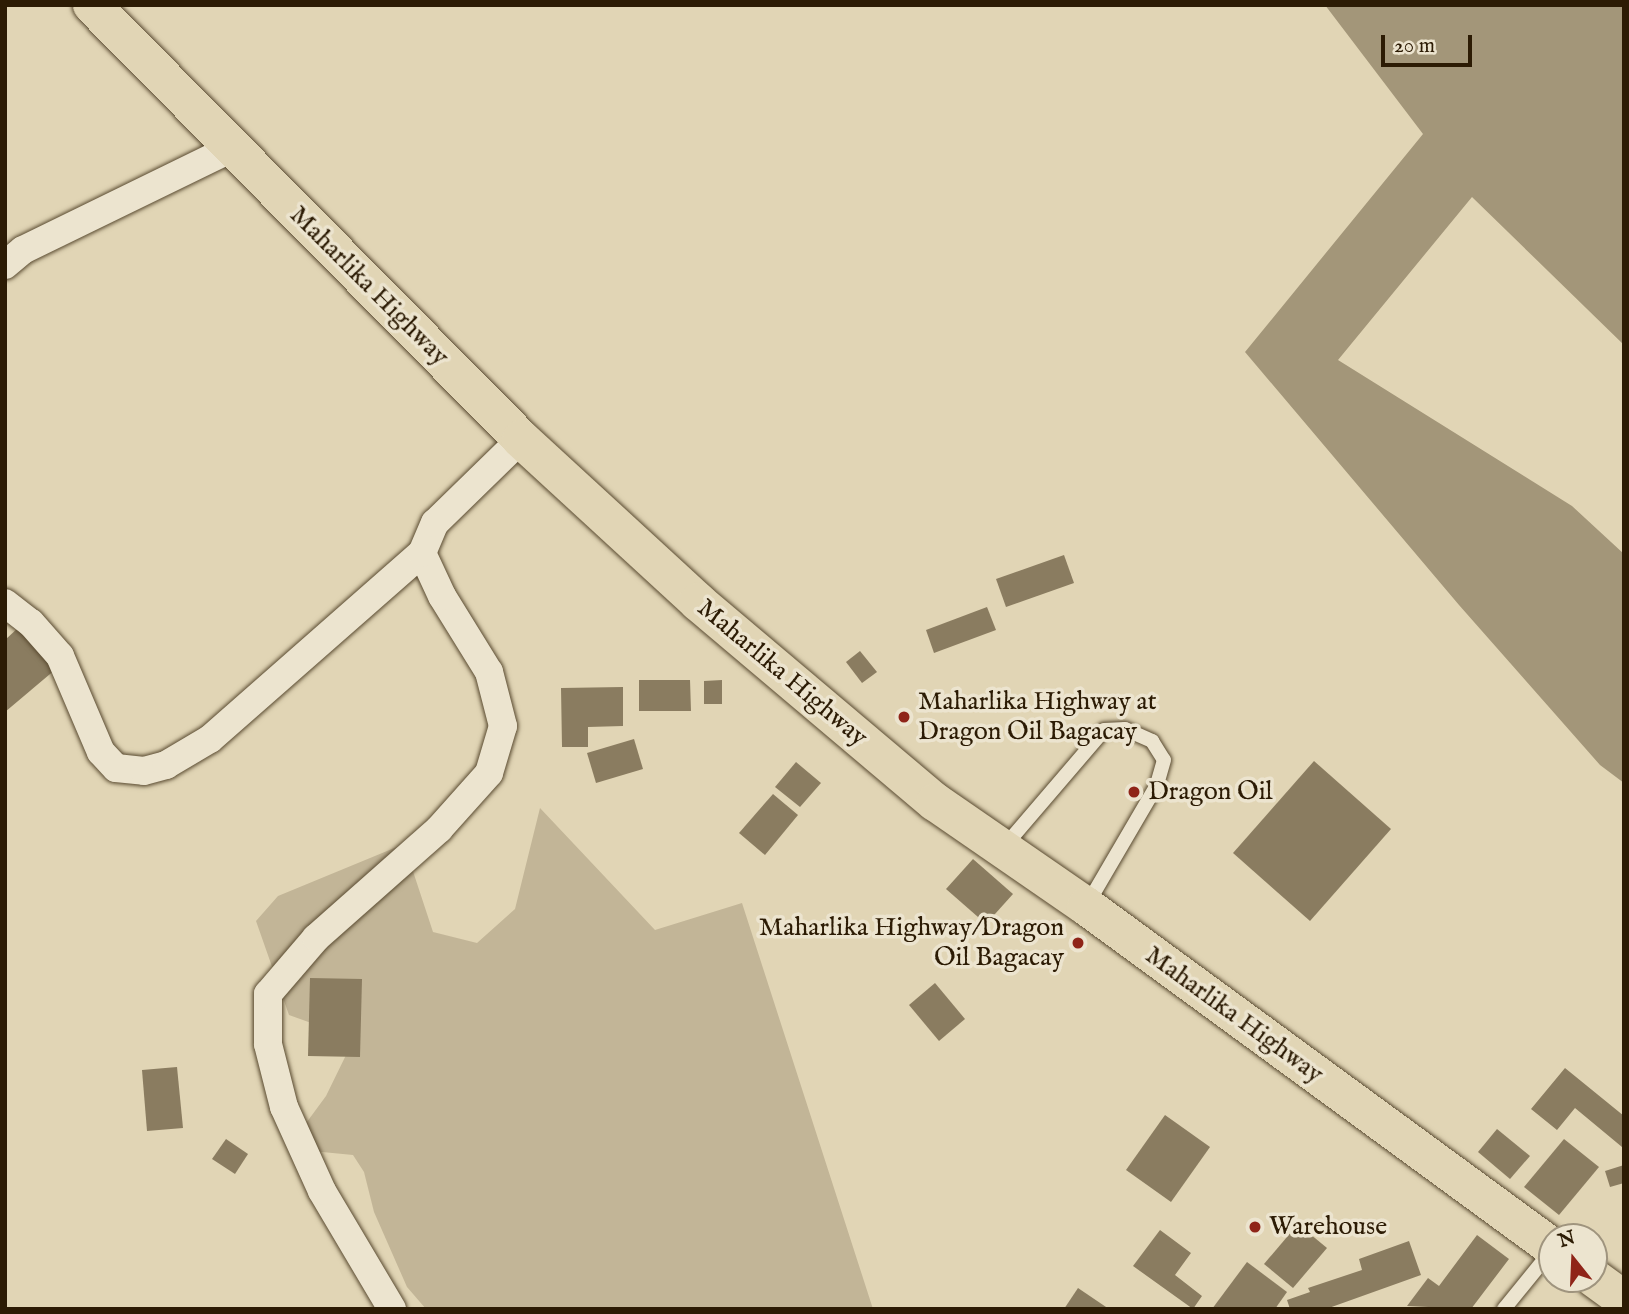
<!DOCTYPE html>
<html>
<head>
<meta charset="utf-8">
<style>
  body { margin:0 }
  #map { position:relative; width:1629px; height:1314px; overflow:hidden; background:#e1d5b5; font-family:"IM FELL English",serif }
  div>[style] { position:absolute }
  .green>* { inset:0; background:#c2b597 }
  .water>* { inset:0; background:#a39679 }
  .building>* { inset:0; background:#8a7c60 }
  .roads { filter:drop-shadow(0 0 2px #594a30) drop-shadow(0 0 2px #594a30) }
  .service>* { height:14px; margin:-7px; padding:0 7px; transform-origin:7px; border-radius:7px; background:#ece4cf }
  .minor>* { height:28px; margin:-14px; padding:0 14px; transform-origin:14px; border-radius:14px; background:#ece4cf }
  .trunk>* { height:38px; margin:-19px; padding:0 19px; transform-origin:19px; border-radius:19px; background:#e1d5b5 }
  .dots>* { width:19px; height:19px; translate:-50% -50%; box-sizing:border-box; border:4px solid #ece4cf; border-radius:50% }
  span { translate:-50% -50%; white-space:nowrap; text-align:center; line-height:1.15; -webkit-text-stroke:7px #ece4cf; paint-order:stroke }
  .street-label { font-size:26px; color:#2c1b04 }
  .poi-label { font-size:26px; color:#2c1b04 }
  .left { translate:0 -50%; text-align:left }
  .right { translate:-100% -50%; text-align:right }
  .frame { position:absolute; inset:0; border:7px solid #2c1b04; pointer-events:none }
  .north { position:absolute; left:1538px; top:1223px; width:70px; height:70px; box-sizing:border-box; background:#ece4cf; border:2px solid #9f947e; border-radius:50%; rotate:342deg; font-size:19px; font-weight:700; line-height:28px; text-align:center; color:#2c1b04 }
  .north::after { content:''; display:block; margin:auto; width:24px; height:32px; background:#8f2418; clip-path:polygon(50% 0,100% 100%,50% 72%,0 100%) }
  .scale { position:absolute; left:1381px; top:35px; width:91px; height:32px; box-sizing:border-box; border:4px solid #2c1b04; border-top:0; padding-left:9px; font-size:21px; line-height:24px; white-space:nowrap; color:#2c1b04; -webkit-text-stroke:5px #ece4cf; paint-order:stroke }
</style>
</head>
<body>
<div id="map">
  <div class="green">
    <i style="clip-path:polygon(540px 808px,655px 930px,742px 903px,873px 1309px,426px 1309px,407px 1287px,374px 1212px,364px 1172px,353px 1155px,312px 1151px,301px 1130px,326px 1096px,347px 1053px,328px 1029px,289px 1015px,256px 921px,278px 896px,404px 844px,433px 932px,477px 943px,515px 909px)"></i>
  </div>
  <div class="water">
    <i style="clip-path:polygon(1325px 5px,1624px 5px,1624px 345px,1472px 197px,1338px 360px,1572px 506px,1624px 554px,1624px 783px,1600px 765px,1459px 605px,1245px 352px,1423px 134px)"></i>
  </div>
  <div class="building">
    <i style="clip-path:polygon(1064px 555px,1074px 583px,1006px 607px,996px 579px)"></i>
    <i style="clip-path:polygon(987px 607px,996px 630px,934px 653px,926px 630px)"></i>
    <i style="clip-path:polygon(19px 627px,56px 669px,5px 712px,5px 640px)"></i>
    <i style="clip-path:polygon(860px 651px,877px 672px,862px 683px,846px 662px)"></i>
    <i style="clip-path:polygon(639px 680px,690px 680px,691px 711px,639px 711px)"></i>
    <i style="clip-path:polygon(722px 680px,722px 704px,704px 704px,704px 681px)"></i>
    <i style="clip-path:polygon(623px 687px,623px 726px,588px 727px,588px 747px,562px 747px,561px 688px)"></i>
    <i style="clip-path:polygon(634px 739px,643px 769px,596px 783px,587px 753px)"></i>
    <i style="clip-path:polygon(1314px 761px,1391px 829px,1310px 921px,1233px 853px)"></i>
    <i style="clip-path:polygon(796px 762px,821px 783px,800px 807px,775px 787px)"></i>
    <i style="clip-path:polygon(773px 794px,798px 815px,765px 855px,739px 833px)"></i>
    <i style="clip-path:polygon(973px 859px,1013px 894px,986px 924px,946px 889px)"></i>
    <i style="clip-path:polygon(310px 978px,362px 979px,360px 1057px,308px 1056px)"></i>
    <i style="clip-path:polygon(935px 983px,965px 1019px,939px 1041px,909px 1005px)"></i>
    <i style="clip-path:polygon(177px 1067px,183px 1128px,147px 1131px,142px 1070px)"></i>
    <i style="clip-path:polygon(1565px 1068px,1624px 1116px,1622px 1147px,1575px 1108px,1557px 1130px,1531px 1109px)"></i>
    <i style="clip-path:polygon(1165px 1115px,1210px 1147px,1171px 1202px,1126px 1170px)"></i>
    <i style="clip-path:polygon(1497px 1129px,1530px 1156px,1510px 1179px,1478px 1152px)"></i>
    <i style="clip-path:polygon(226px 1139px,248px 1154px,235px 1174px,212px 1159px)"></i>
    <i style="clip-path:polygon(1564px 1139px,1599px 1167px,1559px 1215px,1524px 1187px)"></i>
    <i style="clip-path:polygon(1624px 1165px,1624px 1183px,1610px 1187px,1605px 1171px)"></i>
    <i style="clip-path:polygon(1298px 1224px,1327px 1248px,1293px 1288px,1264px 1264px)"></i>
    <i style="clip-path:polygon(1160px 1230px,1191px 1253px,1175px 1275px,1202px 1296px,1193px 1309px,1133px 1266px)"></i>
    <i style="clip-path:polygon(1477px 1235px,1509px 1259px,1471px 1309px,1407px 1306px,1428px 1278px,1439px 1286px)"></i>
    <i style="clip-path:polygon(1409px 1241px,1421px 1275px,1326px 1309px,1290px 1309px,1287px 1300px,1310px 1292px,1308px 1288px,1362px 1270px,1359px 1259px)"></i>
    <i style="clip-path:polygon(1247px 1262px,1287px 1292px,1275px 1309px,1212px 1309px)"></i>
    <i style="clip-path:polygon(1078px 1288px,1109px 1309px,1064px 1309px)"></i>
  </div>
  <div class="roads">
    <div class="service">
      <i style="left:1003px;top:848px;width:155px;rotate:-49.4deg"></i>
      <i style="left:1104px;top:730px;width:21px;rotate:-3deg"></i>
      <i style="left:1125px;top:729px;width:30px;rotate:24deg"></i>
      <i style="left:1152px;top:741px;width:22px;rotate:58deg"></i>
      <i style="left:1164px;top:760px;width:26px;rotate:106deg"></i>
      <i style="left:1157px;top:785px;width:139px;rotate:120.3deg"></i>
      <i style="left:1504px;top:1309px;width:76px;rotate:-50.9deg"></i>
    </div>
    <div class="minor">
      <i style="left:5px;top:265px;width:23px;rotate:-40deg"></i>
      <i style="left:23px;top:250px;width:233px;rotate:-26deg"></i>
      <i style="left:5px;top:603px;width:33px;rotate:38deg"></i>
      <i style="left:31px;top:623px;width:44px;rotate:48.7deg"></i>
      <i style="left:60px;top:656px;width:104px;rotate:66.9deg"></i>
      <i style="left:101px;top:752px;width:22px;rotate:47deg"></i>
      <i style="left:116px;top:768px;width:28px;rotate:6deg"></i>
      <i style="left:144px;top:771px;width:23px;rotate:-15deg"></i>
      <i style="left:166px;top:765px;width:51px;rotate:-30.6deg"></i>
      <i style="left:210px;top:739px;width:282px;rotate:-41.3deg"></i>
      <i style="left:392px;top:1309px;width:137px;rotate:-120.7deg"></i>
      <i style="left:322px;top:1191px;width:92px;rotate:-114.3deg"></i>
      <i style="left:284px;top:1107px;width:65px;rotate:-104.3deg"></i>
      <i style="left:268px;top:1044px;width:50px;rotate:-90deg"></i>
      <i style="left:268px;top:994px;width:74px;rotate:-49.4deg"></i>
      <i style="left:316px;top:938px;width:164px;rotate:-41.5deg"></i>
      <i style="left:439px;top:829px;width:75px;rotate:-48.2deg"></i>
      <i style="left:489px;top:773px;width:49px;rotate:-73.4deg"></i>
      <i style="left:503px;top:726px;width:56px;rotate:-104.5deg"></i>
      <i style="left:489px;top:672px;width:89px;rotate:-121.7deg"></i>
      <i style="left:442px;top:596px;width:47px;rotate:-114.9deg"></i>
      <i style="left:422px;top:553px;width:33px;rotate:-67deg"></i>
      <i style="left:435px;top:523px;width:120px;rotate:-44.3deg"></i>
    </div>
    <div class="trunk">
      <i style="left:92px;top:5px;width:610px;rotate:45.33deg"></i>
      <i style="left:521px;top:439px;width:241px;rotate:42.6deg"></i>
      <i style="left:698px;top:602px;width:310px;rotate:40.2deg"></i>
      <i style="left:935px;top:802px;width:183px;rotate:34.6deg"></i>
      <i style="left:1086px;top:906px;width:577px;rotate:36.2deg"></i>
      <i style="left:1594px;top:1278px;width:37px;rotate:36deg"></i>
    </div>
  </div>
  <div class="dots">
    <i style="left:904px;top:717px;background:#8f2418"></i>
    <i style="left:1134px;top:792px;background:#8f2418"></i>
    <i style="left:1078px;top:943px;background:#8f2418"></i>
    <i style="left:1255px;top:1227px;background:#8f2418"></i>
  </div>
  <div class="street-label">
    <span style="left:369px;top:286px;rotate:45deg">Maharlika Highway</span>
    <span style="left:782px;top:673px;rotate:40deg">Maharlika Highway</span>
    <span style="left:1234px;top:1015px;rotate:36deg">Maharlika Highway</span>
  </div>
  <div class="poi-label">
    <span class="left" style="left:918px;top:717px">Maharlika Highway at<br>Dragon Oil Bagacay</span>
    <span class="left" style="left:1148px;top:792px">Dragon Oil</span>
    <span class="right" style="left:1064px;top:943px">Maharlika Highway/Dragon<br>Oil Bagacay</span>
    <span class="left" style="left:1269px;top:1227px">Warehouse</span>
  </div>
  <div class="frame"></div>
  <div class="north">N</div>
  <div class="scale">20 m</div>
</div>
</body>
</html>
